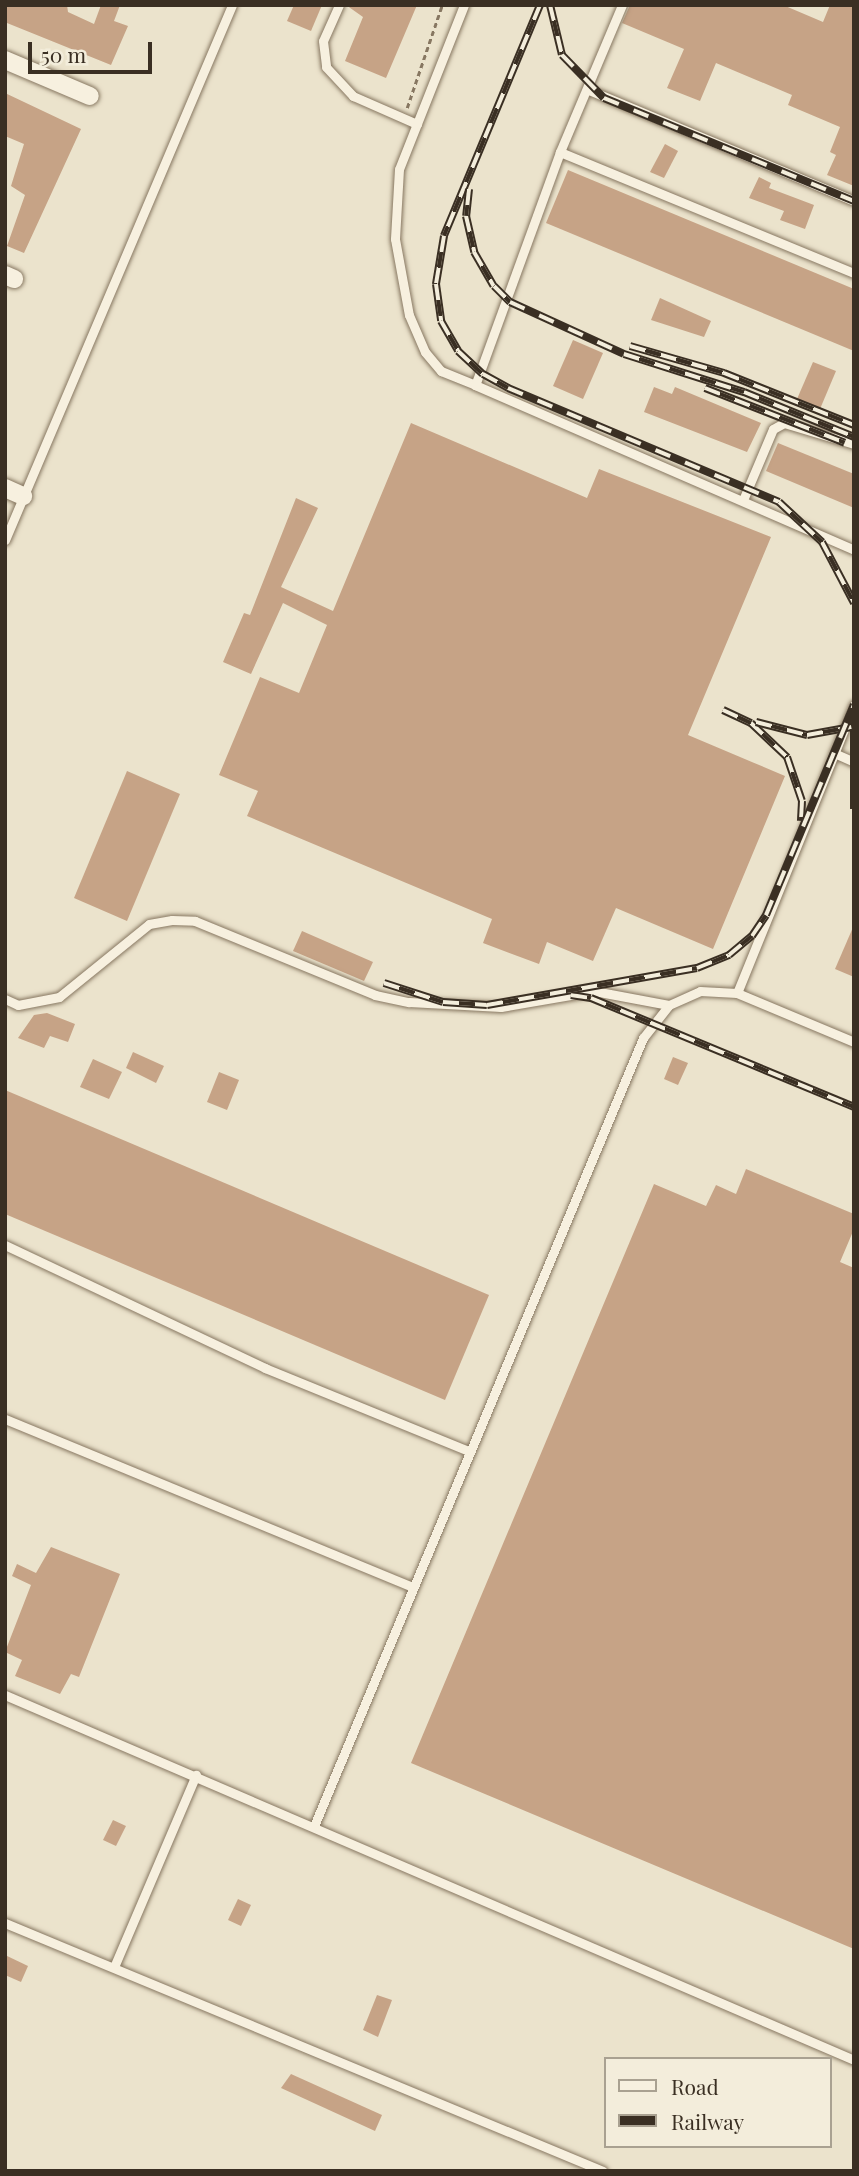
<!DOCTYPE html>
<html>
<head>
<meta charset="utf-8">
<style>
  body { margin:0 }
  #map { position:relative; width:859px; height:2176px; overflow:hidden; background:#ebe3cc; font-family:"Playfair Display",serif }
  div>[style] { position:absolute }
  .building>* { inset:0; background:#c6a386 }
  .path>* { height:2.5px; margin-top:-1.25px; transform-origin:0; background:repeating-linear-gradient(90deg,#877761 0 5px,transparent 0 8.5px) }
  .roads { filter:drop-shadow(0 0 2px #877761) drop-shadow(0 0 2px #877761) }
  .lane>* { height:9px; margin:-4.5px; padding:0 4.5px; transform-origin:4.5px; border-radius:4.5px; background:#f7f0df }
  .street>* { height:18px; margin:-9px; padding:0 9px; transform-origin:9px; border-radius:9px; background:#f7f0df }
  .rail>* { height:8px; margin-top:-4px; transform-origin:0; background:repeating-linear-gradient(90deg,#f3eddb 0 16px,#3a2f23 0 32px); box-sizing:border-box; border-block:2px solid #3a2f23 }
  span { translate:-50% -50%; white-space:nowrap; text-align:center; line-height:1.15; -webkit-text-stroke:7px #f3eddb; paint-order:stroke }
  .frame { position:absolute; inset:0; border:7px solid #3a2f23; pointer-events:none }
  .legend { position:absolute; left:604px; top:2057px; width:228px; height:91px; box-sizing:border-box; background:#f3eddb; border:2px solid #a9a191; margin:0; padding:9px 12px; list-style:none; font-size:21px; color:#3a2f23 }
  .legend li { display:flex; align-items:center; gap:14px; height:35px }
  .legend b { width:35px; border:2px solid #a9a191 }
  .scale { position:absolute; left:28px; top:42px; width:124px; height:32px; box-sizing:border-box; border:4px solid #3a2f23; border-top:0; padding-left:9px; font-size:21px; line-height:24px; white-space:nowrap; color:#3a2f23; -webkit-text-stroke:5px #f3eddb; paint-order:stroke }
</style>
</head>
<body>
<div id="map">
  <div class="building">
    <i style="clip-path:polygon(5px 5px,67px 5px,68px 12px,94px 24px,101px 5px,120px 5px,114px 21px,128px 26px,111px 65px,7px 23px)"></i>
    <i style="clip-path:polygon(294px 5px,322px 5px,311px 31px,287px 21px)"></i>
    <i style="clip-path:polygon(346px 5px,417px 5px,386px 78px,345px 61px,363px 17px)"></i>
    <i style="clip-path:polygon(630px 5px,783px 5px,823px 22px,830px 5px,854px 5px,854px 186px,827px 175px,836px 155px,830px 152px,840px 127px,788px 105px,792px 95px,716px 63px,700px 101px,667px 88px,684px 49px,622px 23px)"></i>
    <i style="clip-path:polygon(5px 93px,81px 129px,24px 253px,7px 246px,25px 195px,11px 186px,24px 144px,5px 136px)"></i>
    <i style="clip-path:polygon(665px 144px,678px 151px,664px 178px,650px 172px)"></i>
    <i style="clip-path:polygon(568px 170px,854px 289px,854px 351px,546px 223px)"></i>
    <i style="clip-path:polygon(759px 177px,771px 183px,769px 188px,814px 205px,805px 229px,780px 220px,784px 211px,749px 198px)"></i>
    <i style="clip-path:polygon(660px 298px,711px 321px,704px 337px,651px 320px)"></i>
    <i style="clip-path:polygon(573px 340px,603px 353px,583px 399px,553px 386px)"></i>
    <i style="clip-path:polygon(813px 362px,836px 371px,820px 409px,797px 399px)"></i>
    <i style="clip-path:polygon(654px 387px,672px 394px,675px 387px,761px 423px,747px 452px,644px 412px)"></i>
    <i style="clip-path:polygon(411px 423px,587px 498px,599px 469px,771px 537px,688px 735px,785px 776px,713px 949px,616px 908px,593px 961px,547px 942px,539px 964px,483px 943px,492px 919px,247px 816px,258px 791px,219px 775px,260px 677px,299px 693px,327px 625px,283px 603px,251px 674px,223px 662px,244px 613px,250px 615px,296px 498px,318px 508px,281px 587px,333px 611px)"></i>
    <i style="clip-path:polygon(778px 443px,854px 474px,854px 508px,766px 471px)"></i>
    <i style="clip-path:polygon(127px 771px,180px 794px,127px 921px,74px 898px)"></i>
    <i style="clip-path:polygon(854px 925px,854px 977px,835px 969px)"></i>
    <i style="clip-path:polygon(302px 931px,373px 962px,364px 981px,293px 951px)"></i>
    <i style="clip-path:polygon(47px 1013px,75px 1024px,68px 1042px,50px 1036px,44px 1048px,18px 1038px,34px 1015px)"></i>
    <i style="clip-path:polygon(133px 1052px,164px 1066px,156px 1083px,126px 1068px)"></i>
    <i style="clip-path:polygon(673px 1057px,688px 1063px,678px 1085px,664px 1079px)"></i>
    <i style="clip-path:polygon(93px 1059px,122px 1072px,109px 1099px,80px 1087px)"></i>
    <i style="clip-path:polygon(219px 1072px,239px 1080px,227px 1110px,207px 1102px)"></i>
    <i style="clip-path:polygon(5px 1090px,489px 1295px,445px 1400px,5px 1214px)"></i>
    <i style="clip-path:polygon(746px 1169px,854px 1214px,854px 1229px,840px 1262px,854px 1268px,854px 1949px,411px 1763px,654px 1184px,706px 1206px,716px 1185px,736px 1194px)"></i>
    <i style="clip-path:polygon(51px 1547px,120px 1574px,79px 1677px,71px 1674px,60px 1694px,15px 1676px,22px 1660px,5px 1652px,31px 1585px,12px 1576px,17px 1564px,36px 1573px)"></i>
    <i style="clip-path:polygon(113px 1820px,126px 1826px,116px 1846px,103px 1840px)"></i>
    <i style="clip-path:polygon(238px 1899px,251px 1905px,241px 1926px,228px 1920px)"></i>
    <i style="clip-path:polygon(5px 1955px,28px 1966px,21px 1982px,5px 1975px)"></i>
    <i style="clip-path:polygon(377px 1995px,392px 2000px,378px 2037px,363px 2030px)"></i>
    <i style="clip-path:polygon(291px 2074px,382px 2115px,375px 2131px,281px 2088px)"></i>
  </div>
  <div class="path">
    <i style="left:407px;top:108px;width:109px;rotate:-71.2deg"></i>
  </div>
  <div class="roads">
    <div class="lane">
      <i style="left:339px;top:5px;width:39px;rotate:114deg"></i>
      <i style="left:323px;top:41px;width:26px;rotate:83deg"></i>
      <i style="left:326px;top:67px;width:40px;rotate:47deg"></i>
      <i style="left:353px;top:96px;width:70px;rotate:23.6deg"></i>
      <i style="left:464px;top:5px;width:176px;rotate:111.6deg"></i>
      <i style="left:399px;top:169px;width:70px;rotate:93.3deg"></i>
      <i style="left:395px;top:239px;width:77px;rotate:79.6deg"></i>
      <i style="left:409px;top:315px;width:40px;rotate:66.6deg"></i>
      <i style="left:425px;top:352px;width:25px;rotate:50deg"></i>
      <i style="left:441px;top:371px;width:37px;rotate:22deg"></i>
      <i style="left:622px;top:5px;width:160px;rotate:112.9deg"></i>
      <i style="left:560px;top:152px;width:248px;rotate:110deg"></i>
      <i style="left:475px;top:385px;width:413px;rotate:23.5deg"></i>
      <i style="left:589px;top:90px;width:287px;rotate:22.7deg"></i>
      <i style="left:560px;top:152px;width:318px;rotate:22.4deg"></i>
      <i style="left:743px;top:500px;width:77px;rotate:-67.1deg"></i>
      <i style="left:773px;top:429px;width:13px;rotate:-29deg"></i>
      <i style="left:784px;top:423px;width:73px;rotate:16.7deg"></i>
      <i style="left:5px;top:540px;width:581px;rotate:-67.01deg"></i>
      <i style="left:834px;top:753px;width:22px;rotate:24deg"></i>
      <i style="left:737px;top:993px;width:311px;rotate:-67.9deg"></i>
      <i style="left:5px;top:999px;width:14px;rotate:25deg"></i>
      <i style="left:18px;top:1005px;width:42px;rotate:-11deg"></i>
      <i style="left:59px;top:997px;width:116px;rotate:-39deg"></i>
      <i style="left:149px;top:924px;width:23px;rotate:-10deg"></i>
      <i style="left:172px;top:920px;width:23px;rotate:2deg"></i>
      <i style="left:195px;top:921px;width:195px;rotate:22.3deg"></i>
      <i style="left:375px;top:995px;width:35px;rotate:12deg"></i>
      <i style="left:409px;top:1002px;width:92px;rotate:3.1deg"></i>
      <i style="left:501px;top:1007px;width:94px;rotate:-9.8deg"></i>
      <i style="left:594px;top:991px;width:76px;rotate:10.6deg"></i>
      <i style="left:5px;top:1245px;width:288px;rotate:25.3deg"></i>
      <i style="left:265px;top:1368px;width:219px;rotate:22.2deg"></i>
      <i style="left:5px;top:1419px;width:440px;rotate:22.4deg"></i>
      <i style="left:5px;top:1695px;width:924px;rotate:23.26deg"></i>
      <i style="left:314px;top:1826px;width:854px;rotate:-67.34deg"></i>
      <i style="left:643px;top:1038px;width:42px;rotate:-51.8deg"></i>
      <i style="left:669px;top:1005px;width:34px;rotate:-24deg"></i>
      <i style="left:700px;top:991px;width:37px;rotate:3deg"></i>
      <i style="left:737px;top:993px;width:127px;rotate:22.7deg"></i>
      <i style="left:5px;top:1923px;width:647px;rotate:22.52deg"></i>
      <i style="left:114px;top:1967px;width:209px;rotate:-66.9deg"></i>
    </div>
    <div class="street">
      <i style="left:5px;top:60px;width:92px;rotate:23deg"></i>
      <i style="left:5px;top:275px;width:10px;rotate:24deg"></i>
      <i style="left:5px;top:488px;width:20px;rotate:24deg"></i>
    </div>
  </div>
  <div class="rail">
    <i style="left:540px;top:5px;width:250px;rotate:112.6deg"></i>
    <i style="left:444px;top:236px;width:49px;rotate:99.5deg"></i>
    <i style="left:436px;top:284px;width:37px;rotate:82deg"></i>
    <i style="left:441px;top:321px;width:34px;rotate:60deg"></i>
    <i style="left:458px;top:351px;width:34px;rotate:43deg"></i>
    <i style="left:483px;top:374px;width:29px;rotate:29deg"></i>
    <i style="left:508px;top:388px;width:294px;rotate:22.8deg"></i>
    <i style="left:779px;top:502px;width:59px;rotate:42.9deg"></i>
    <i style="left:822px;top:542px;width:69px;rotate:62.3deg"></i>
    <i style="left:550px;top:5px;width:51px;rotate:76.5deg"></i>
    <i style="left:562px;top:55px;width:60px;rotate:45.7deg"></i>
    <i style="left:604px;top:98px;width:270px;rotate:22.4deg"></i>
    <i style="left:469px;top:189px;width:27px;rotate:96deg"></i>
    <i style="left:466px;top:216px;width:37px;rotate:77deg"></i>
    <i style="left:474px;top:252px;width:39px;rotate:60deg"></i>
    <i style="left:494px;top:286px;width:23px;rotate:45deg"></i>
    <i style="left:510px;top:302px;width:125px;rotate:24.5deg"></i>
    <i style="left:624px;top:354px;width:126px;rotate:17.6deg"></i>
    <i style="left:744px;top:392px;width:119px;rotate:22.2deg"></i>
    <i style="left:630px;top:346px;width:98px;rotate:16deg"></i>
    <i style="left:724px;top:373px;width:140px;rotate:21.8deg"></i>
    <i style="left:705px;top:388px;width:150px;rotate:21.4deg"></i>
    <i style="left:723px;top:710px;width:31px;rotate:25deg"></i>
    <i style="left:751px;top:723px;width:50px;rotate:43.4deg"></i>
    <i style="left:787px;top:757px;width:46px;rotate:71.2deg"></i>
    <i style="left:802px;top:801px;width:20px;rotate:93deg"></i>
    <i style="left:854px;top:718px;width:91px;rotate:90deg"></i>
    <i style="left:756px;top:722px;width:53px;rotate:14.3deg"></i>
    <i style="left:807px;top:735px;width:45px;rotate:-10.3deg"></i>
    <i style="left:384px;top:983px;width:62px;rotate:17.9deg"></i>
    <i style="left:443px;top:1002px;width:44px;rotate:3.9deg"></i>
    <i style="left:487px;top:1005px;width:213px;rotate:-10deg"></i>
    <i style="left:697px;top:968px;width:35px;rotate:-22deg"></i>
    <i style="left:729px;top:955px;width:30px;rotate:-40deg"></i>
    <i style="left:752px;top:936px;width:25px;rotate:-56deg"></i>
    <i style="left:766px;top:915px;width:228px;rotate:-67.3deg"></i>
    <i style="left:571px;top:995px;width:20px;rotate:9deg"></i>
    <i style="left:591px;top:998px;width:285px;rotate:22.5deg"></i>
  </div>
  <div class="frame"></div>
  <ul class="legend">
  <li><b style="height:9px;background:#f7f0df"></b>Road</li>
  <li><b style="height:9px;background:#3a2f23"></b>Railway</li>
  </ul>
  <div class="scale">50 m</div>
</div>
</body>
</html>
